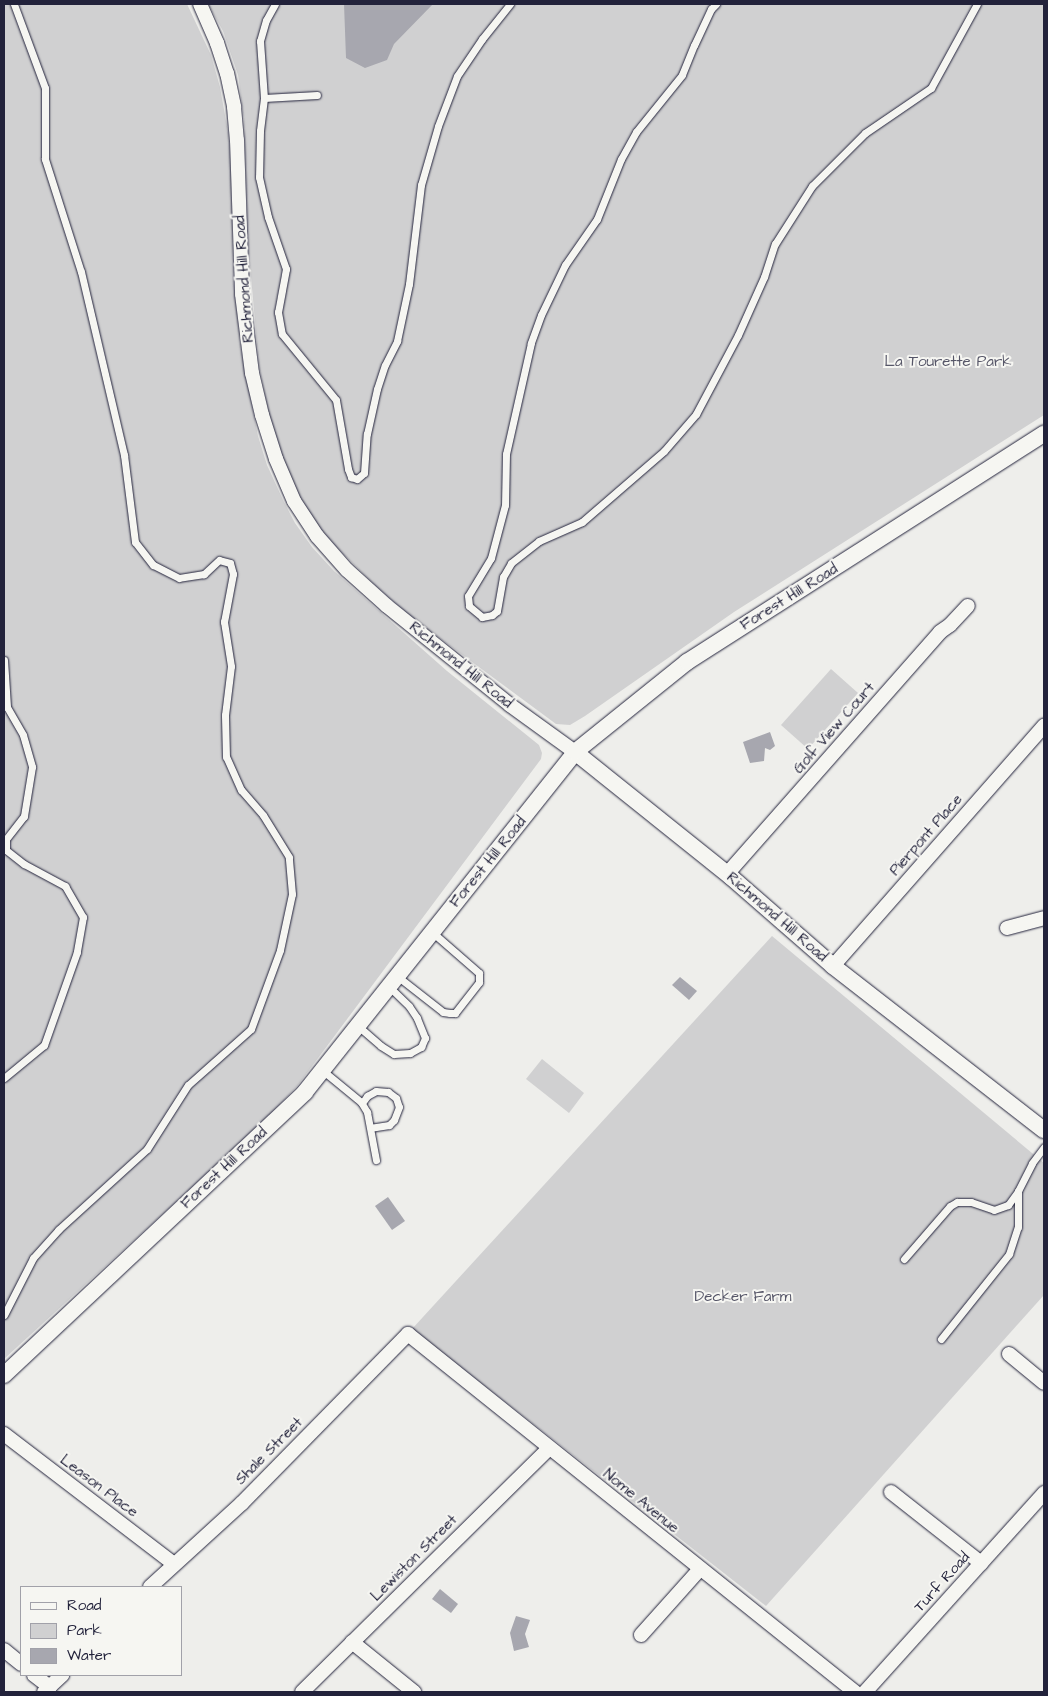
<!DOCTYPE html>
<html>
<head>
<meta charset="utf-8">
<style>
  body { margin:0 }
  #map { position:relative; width:1048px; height:1696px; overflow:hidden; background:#eeeeeb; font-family:"Architects Daughter",sans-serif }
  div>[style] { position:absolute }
  .green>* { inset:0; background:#d0d0d1 }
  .water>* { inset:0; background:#a7a7af }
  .roads { filter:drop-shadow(0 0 1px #22223b) drop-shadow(0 0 1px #22223b) }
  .service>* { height:7px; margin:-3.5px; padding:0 3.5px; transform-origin:3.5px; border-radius:3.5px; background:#f6f6f2 }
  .minor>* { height:14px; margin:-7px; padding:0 7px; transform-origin:7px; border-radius:7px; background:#f6f6f2 }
  .tertiary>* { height:16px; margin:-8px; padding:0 8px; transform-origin:8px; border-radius:8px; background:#f6f6f2 }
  span { translate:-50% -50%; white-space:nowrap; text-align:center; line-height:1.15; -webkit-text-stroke:4px #f6f6f2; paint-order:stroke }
  .street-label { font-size:15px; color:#22223b }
  .park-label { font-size:15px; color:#565668 }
  .frame { position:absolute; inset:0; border:5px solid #22223b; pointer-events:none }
  .legend { position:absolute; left:20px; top:1586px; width:162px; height:90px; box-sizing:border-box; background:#f6f6f2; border:1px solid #a1a1a9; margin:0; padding:6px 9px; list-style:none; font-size:15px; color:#22223b }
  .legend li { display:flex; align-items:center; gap:10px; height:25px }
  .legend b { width:25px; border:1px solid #a1a1a9 }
</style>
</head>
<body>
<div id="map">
  <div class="green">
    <i style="clip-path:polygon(4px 4px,187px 4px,211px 55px,220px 87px,228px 132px,231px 164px,233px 277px,241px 350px,258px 436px,267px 465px,284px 502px,295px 523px,312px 547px,334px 571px,447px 671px,539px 745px,542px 753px,541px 759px,298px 1085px,261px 1124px,4px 1359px)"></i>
    <i style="clip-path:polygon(208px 4px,1044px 4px,1044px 415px,734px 612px,585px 716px,570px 725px,556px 724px,410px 616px,376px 586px,321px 532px,298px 495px,281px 453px,269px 414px,259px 366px,249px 254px,244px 120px,238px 75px,223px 31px)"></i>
    <i style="clip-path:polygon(831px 669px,858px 693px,808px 749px,781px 725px)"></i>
    <i style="clip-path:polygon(772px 936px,1044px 1163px,1044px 1295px,766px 1606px,412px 1329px)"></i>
    <i style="clip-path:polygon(542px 1059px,584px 1093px,569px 1113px,526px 1079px)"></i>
  </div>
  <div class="water">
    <i style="clip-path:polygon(344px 4px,433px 4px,394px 44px,387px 60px,365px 68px,346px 58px)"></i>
    <i style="clip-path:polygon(770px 732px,775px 746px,770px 750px,765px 748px,764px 761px,750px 763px,743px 742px)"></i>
    <i style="clip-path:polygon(680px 977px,697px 991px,689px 1000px,672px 985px)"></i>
    <i style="clip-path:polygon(388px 1197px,405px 1221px,392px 1230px,375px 1206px)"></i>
    <i style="clip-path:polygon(440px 1589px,458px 1604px,451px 1613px,432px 1599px)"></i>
    <i style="clip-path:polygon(516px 1616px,530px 1620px,525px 1634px,529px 1647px,514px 1651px,510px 1633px)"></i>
  </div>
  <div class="roads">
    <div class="service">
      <i style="left:275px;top:4px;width:18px;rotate:119deg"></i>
      <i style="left:266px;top:20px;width:22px;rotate:106deg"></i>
      <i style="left:260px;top:41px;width:57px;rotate:86deg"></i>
      <i style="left:264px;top:98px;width:33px;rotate:97deg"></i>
      <i style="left:260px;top:131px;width:46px;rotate:91.2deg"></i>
      <i style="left:259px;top:177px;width:41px;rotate:77.3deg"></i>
      <i style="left:268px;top:217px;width:55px;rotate:70.9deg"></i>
      <i style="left:286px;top:269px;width:44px;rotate:100.5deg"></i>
      <i style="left:278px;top:312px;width:22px;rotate:80deg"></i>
      <i style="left:282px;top:334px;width:85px;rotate:50.7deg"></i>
      <i style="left:336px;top:400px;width:70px;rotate:80.1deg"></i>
      <i style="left:348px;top:469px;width:9px;rotate:69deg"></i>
      <i style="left:351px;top:477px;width:6px;rotate:18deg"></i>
      <i style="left:357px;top:479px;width:9px;rotate:-41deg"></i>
      <i style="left:364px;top:473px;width:39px;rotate:-86deg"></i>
      <i style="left:367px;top:434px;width:46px;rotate:-77.5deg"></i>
      <i style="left:377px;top:389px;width:25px;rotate:-72deg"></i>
      <i style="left:385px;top:365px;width:27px;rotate:-63deg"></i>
      <i style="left:397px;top:341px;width:58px;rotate:-78.1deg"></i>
      <i style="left:409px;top:284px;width:100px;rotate:-83.1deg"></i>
      <i style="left:421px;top:185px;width:61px;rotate:-73.9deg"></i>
      <i style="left:438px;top:126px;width:53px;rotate:-69.2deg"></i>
      <i style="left:457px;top:76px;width:45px;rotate:-56deg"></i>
      <i style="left:482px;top:39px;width:45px;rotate:-51.3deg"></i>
      <i style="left:716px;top:4px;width:7px;rotate:135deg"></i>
      <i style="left:711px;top:9px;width:40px;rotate:115deg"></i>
      <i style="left:694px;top:45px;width:32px;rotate:112deg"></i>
      <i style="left:682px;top:75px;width:73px;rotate:128.9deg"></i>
      <i style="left:636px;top:132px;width:31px;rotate:119deg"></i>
      <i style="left:621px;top:159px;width:65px;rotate:111.8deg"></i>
      <i style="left:597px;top:219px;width:56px;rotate:124.8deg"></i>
      <i style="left:565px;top:265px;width:55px;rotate:115.6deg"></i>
      <i style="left:541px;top:315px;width:30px;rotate:110deg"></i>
      <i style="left:531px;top:343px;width:114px;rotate:102.7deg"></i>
      <i style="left:506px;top:454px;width:51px;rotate:91.1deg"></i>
      <i style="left:505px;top:505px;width:55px;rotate:104.8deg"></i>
      <i style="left:491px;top:558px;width:44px;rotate:121.2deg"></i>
      <i style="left:468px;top:596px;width:10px;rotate:84deg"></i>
      <i style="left:469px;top:606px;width:17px;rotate:40deg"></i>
      <i style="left:482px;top:617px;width:10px;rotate:-11deg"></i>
      <i style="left:492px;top:615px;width:6px;rotate:-39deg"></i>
      <i style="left:497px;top:611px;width:35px;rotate:-80deg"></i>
      <i style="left:503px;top:577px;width:16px;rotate:-60deg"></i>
      <i style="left:511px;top:563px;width:36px;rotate:-38deg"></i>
      <i style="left:539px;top:541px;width:47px;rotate:-23.8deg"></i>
      <i style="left:582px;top:522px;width:108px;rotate:-40.9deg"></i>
      <i style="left:664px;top:451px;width:49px;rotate:-49.1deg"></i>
      <i style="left:696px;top:414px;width:89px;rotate:-62deg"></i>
      <i style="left:738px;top:335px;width:64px;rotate:-65.9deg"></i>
      <i style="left:764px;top:277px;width:35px;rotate:-72deg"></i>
      <i style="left:775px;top:244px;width:69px;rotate:-57.5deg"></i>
      <i style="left:812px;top:186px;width:75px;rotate:-45deg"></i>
      <i style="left:865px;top:133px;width:80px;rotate:-34.3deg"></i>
      <i style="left:931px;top:88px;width:96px;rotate:-61.3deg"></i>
      <i style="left:264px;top:98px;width:53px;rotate:-3.2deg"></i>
      <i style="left:4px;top:660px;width:47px;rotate:86.3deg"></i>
      <i style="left:7px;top:707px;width:32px;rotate:60deg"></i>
      <i style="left:23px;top:735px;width:33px;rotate:74deg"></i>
      <i style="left:32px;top:767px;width:50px;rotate:99.3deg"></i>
      <i style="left:24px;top:816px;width:29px;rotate:128deg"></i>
      <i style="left:6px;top:839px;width:11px;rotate:90deg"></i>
      <i style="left:6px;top:850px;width:23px;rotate:38deg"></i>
      <i style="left:24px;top:864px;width:47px;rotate:28.2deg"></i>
      <i style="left:65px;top:886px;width:36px;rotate:60deg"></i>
      <i style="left:83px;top:917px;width:36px;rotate:100deg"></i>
      <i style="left:77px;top:952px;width:99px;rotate:109.5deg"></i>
      <i style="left:44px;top:1045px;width:52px;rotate:140.5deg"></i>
      <i style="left:397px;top:976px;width:58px;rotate:38deg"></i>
      <i style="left:443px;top:1012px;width:7px;rotate:8deg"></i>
      <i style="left:450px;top:1013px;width:5px"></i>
      <i style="left:455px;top:1013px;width:39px;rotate:-52deg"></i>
      <i style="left:479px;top:982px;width:9px;rotate:-90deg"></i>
      <i style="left:479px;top:973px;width:62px;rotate:-138.9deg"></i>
      <i style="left:358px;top:1026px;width:30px;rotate:41deg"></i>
      <i style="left:381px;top:1046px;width:15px;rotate:32deg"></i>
      <i style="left:394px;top:1054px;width:16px;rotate:-4deg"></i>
      <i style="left:410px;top:1053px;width:13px;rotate:-29deg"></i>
      <i style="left:421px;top:1047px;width:10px;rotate:-66deg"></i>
      <i style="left:425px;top:1038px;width:22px;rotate:-112deg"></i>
      <i style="left:417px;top:1018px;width:14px;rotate:-124deg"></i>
      <i style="left:409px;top:1006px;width:28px;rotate:-136deg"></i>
      <i style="left:322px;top:1070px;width:50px;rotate:39.4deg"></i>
      <i style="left:361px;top:1102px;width:12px;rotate:59deg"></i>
      <i style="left:367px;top:1112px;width:49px;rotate:79.4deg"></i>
      <i style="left:362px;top:1103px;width:9px;rotate:-54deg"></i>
      <i style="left:367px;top:1096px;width:10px;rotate:-29deg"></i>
      <i style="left:376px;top:1091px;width:12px;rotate:5deg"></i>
      <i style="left:388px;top:1092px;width:10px;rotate:37deg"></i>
      <i style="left:396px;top:1098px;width:9px;rotate:72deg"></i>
      <i style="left:399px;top:1107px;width:14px;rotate:111deg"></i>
      <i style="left:394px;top:1120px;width:7px;rotate:135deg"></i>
      <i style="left:389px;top:1125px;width:18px;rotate:171deg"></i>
      <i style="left:904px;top:1259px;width:70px;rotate:-49deg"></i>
      <i style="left:950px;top:1206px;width:8px;rotate:-30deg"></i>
      <i style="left:957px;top:1202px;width:14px"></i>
      <i style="left:971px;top:1202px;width:24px;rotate:19deg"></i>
      <i style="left:994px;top:1210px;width:15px;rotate:-20deg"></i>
      <i style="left:1008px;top:1205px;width:17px;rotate:-54deg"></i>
      <i style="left:1018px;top:1191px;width:31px;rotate:-63deg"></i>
      <i style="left:1032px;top:1163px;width:20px;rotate:-53deg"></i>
      <i style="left:4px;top:1315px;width:64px;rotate:-63deg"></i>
      <i style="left:33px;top:1258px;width:38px;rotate:-48deg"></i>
      <i style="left:58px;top:1230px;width:120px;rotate:-42.3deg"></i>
      <i style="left:147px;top:1149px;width:76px;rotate:-57.4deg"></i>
      <i style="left:188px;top:1085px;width:84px;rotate:-41.6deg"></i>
      <i style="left:251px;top:1029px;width:84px;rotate:-69.8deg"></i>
      <i style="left:280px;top:950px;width:57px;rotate:-77.9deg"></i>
      <i style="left:292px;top:894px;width:37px;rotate:-95deg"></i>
      <i style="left:289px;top:857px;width:49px;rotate:-121.8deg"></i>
      <i style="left:263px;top:815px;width:33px;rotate:-131deg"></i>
      <i style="left:241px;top:790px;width:36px;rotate:-114deg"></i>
      <i style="left:226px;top:757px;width:42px;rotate:-91.4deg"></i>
      <i style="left:225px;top:715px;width:49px;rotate:-83deg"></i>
      <i style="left:231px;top:666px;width:45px;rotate:-99deg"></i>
      <i style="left:224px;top:622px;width:49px;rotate:-79.4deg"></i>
      <i style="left:233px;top:574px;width:11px;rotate:-105deg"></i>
      <i style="left:230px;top:563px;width:11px;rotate:-165deg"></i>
      <i style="left:219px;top:560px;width:21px;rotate:137deg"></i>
      <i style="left:204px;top:574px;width:25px;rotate:171deg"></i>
      <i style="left:179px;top:578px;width:29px;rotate:-153deg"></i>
      <i style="left:153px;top:565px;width:29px;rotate:-128deg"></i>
      <i style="left:135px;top:542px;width:88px;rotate:-97.2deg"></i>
      <i style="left:124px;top:455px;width:188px;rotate:-103.2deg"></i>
      <i style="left:81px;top:272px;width:119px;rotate:-107.7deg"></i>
      <i style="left:45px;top:159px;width:71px;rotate:-90deg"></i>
      <i style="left:45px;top:88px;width:90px;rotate:-110.3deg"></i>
      <i style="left:941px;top:1339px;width:109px;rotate:-51.3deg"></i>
      <i style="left:1009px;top:1254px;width:28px;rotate:-72deg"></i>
      <i style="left:1018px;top:1227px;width:36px;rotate:-90deg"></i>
    </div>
    <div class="minor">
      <i style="left:200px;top:4px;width:43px;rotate:66.4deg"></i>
      <i style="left:217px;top:43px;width:32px;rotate:72deg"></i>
      <i style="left:227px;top:73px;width:35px;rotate:78deg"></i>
      <i style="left:234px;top:107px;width:33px;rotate:85deg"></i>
      <i style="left:237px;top:140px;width:154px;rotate:88.1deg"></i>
      <i style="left:242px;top:294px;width:80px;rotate:82.8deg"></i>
      <i style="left:252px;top:373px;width:43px;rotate:76.6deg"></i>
      <i style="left:262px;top:415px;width:46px;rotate:72.3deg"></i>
      <i style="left:276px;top:459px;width:46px;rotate:66.8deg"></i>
      <i style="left:294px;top:501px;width:42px;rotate:56.7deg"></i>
      <i style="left:317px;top:536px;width:45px;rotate:48.6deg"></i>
      <i style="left:347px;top:570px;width:54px;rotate:42deg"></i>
      <i style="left:387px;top:606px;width:158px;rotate:38.8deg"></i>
      <i style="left:510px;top:705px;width:80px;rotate:35.9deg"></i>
      <i style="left:727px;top:874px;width:322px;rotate:-48.6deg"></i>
      <i style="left:940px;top:632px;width:12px;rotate:-35deg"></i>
      <i style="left:950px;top:625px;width:26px;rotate:-47deg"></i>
      <i style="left:1007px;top:928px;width:38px;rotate:-15deg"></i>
      <i style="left:833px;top:966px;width:320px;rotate:-48.7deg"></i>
      <i style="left:1009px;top:1354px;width:45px;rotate:39.6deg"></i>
      <i style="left:4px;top:1434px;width:214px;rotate:37.4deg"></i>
      <i style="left:891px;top:1492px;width:115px;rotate:38.3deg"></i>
      <i style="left:150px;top:1587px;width:125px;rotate:-42.4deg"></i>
      <i style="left:242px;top:1503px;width:237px;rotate:-45.5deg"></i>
      <i style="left:408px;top:1334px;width:573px;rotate:38.69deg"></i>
      <i style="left:641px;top:1635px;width:89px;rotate:-48.2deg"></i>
      <i style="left:352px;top:1642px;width:80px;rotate:38.9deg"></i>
      <i style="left:4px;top:1650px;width:22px;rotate:39deg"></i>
      <i style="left:34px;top:1675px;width:20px;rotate:37deg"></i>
      <i style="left:44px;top:1692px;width:25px;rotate:-43deg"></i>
      <i style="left:302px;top:1692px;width:347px;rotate:-44.6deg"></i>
      <i style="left:865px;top:1692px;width:268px;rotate:-48deg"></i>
    </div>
    <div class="tertiary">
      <i style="left:575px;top:752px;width:200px;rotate:38.7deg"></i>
      <i style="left:731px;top:877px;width:135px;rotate:41.1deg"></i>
      <i style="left:833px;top:966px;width:267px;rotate:37.9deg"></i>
      <i style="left:4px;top:1375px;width:413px;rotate:-43.2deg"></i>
      <i style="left:305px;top:1092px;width:434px;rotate:-51.5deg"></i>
      <i style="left:575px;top:752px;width:144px;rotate:-38.8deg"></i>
      <i style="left:687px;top:662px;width:424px;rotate:-32.6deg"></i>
    </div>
  </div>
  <div class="street-label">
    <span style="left:244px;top:279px;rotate:-94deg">Richmond Hill Road</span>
    <span style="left:789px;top:597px;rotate:-32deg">Forest Hill Road</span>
    <span style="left:461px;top:665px;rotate:39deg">Richmond Hill Road</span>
    <span style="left:834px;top:728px;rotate:-49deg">Golf View Court</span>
    <span style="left:926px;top:835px;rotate:-49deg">Pierpont Place</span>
    <span style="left:488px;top:862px;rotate:-51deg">Forest Hill Road</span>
    <span style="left:777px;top:917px;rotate:41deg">Richmond Hill Road</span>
    <span style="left:224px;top:1168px;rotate:-43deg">Forest Hill Road</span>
    <span style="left:269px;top:1451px;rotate:-45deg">Shale Street</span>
    <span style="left:99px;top:1486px;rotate:37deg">Leason Place</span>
    <span style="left:641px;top:1501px;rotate:39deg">Nome Avenue</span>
    <span style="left:414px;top:1558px;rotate:-45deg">Lewiston Street</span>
    <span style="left:942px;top:1582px;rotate:-48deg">Turf Road</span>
  </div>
  <div class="park-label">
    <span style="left:948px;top:362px">La Tourette Park</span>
    <span style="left:743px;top:1297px">Decker Farm</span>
  </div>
  <div class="frame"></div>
  <ul class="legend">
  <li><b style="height:6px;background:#f6f6f2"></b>Road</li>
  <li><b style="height:14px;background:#d0d0d1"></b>Park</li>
  <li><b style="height:14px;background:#a7a7af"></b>Water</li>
  </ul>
</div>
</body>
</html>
